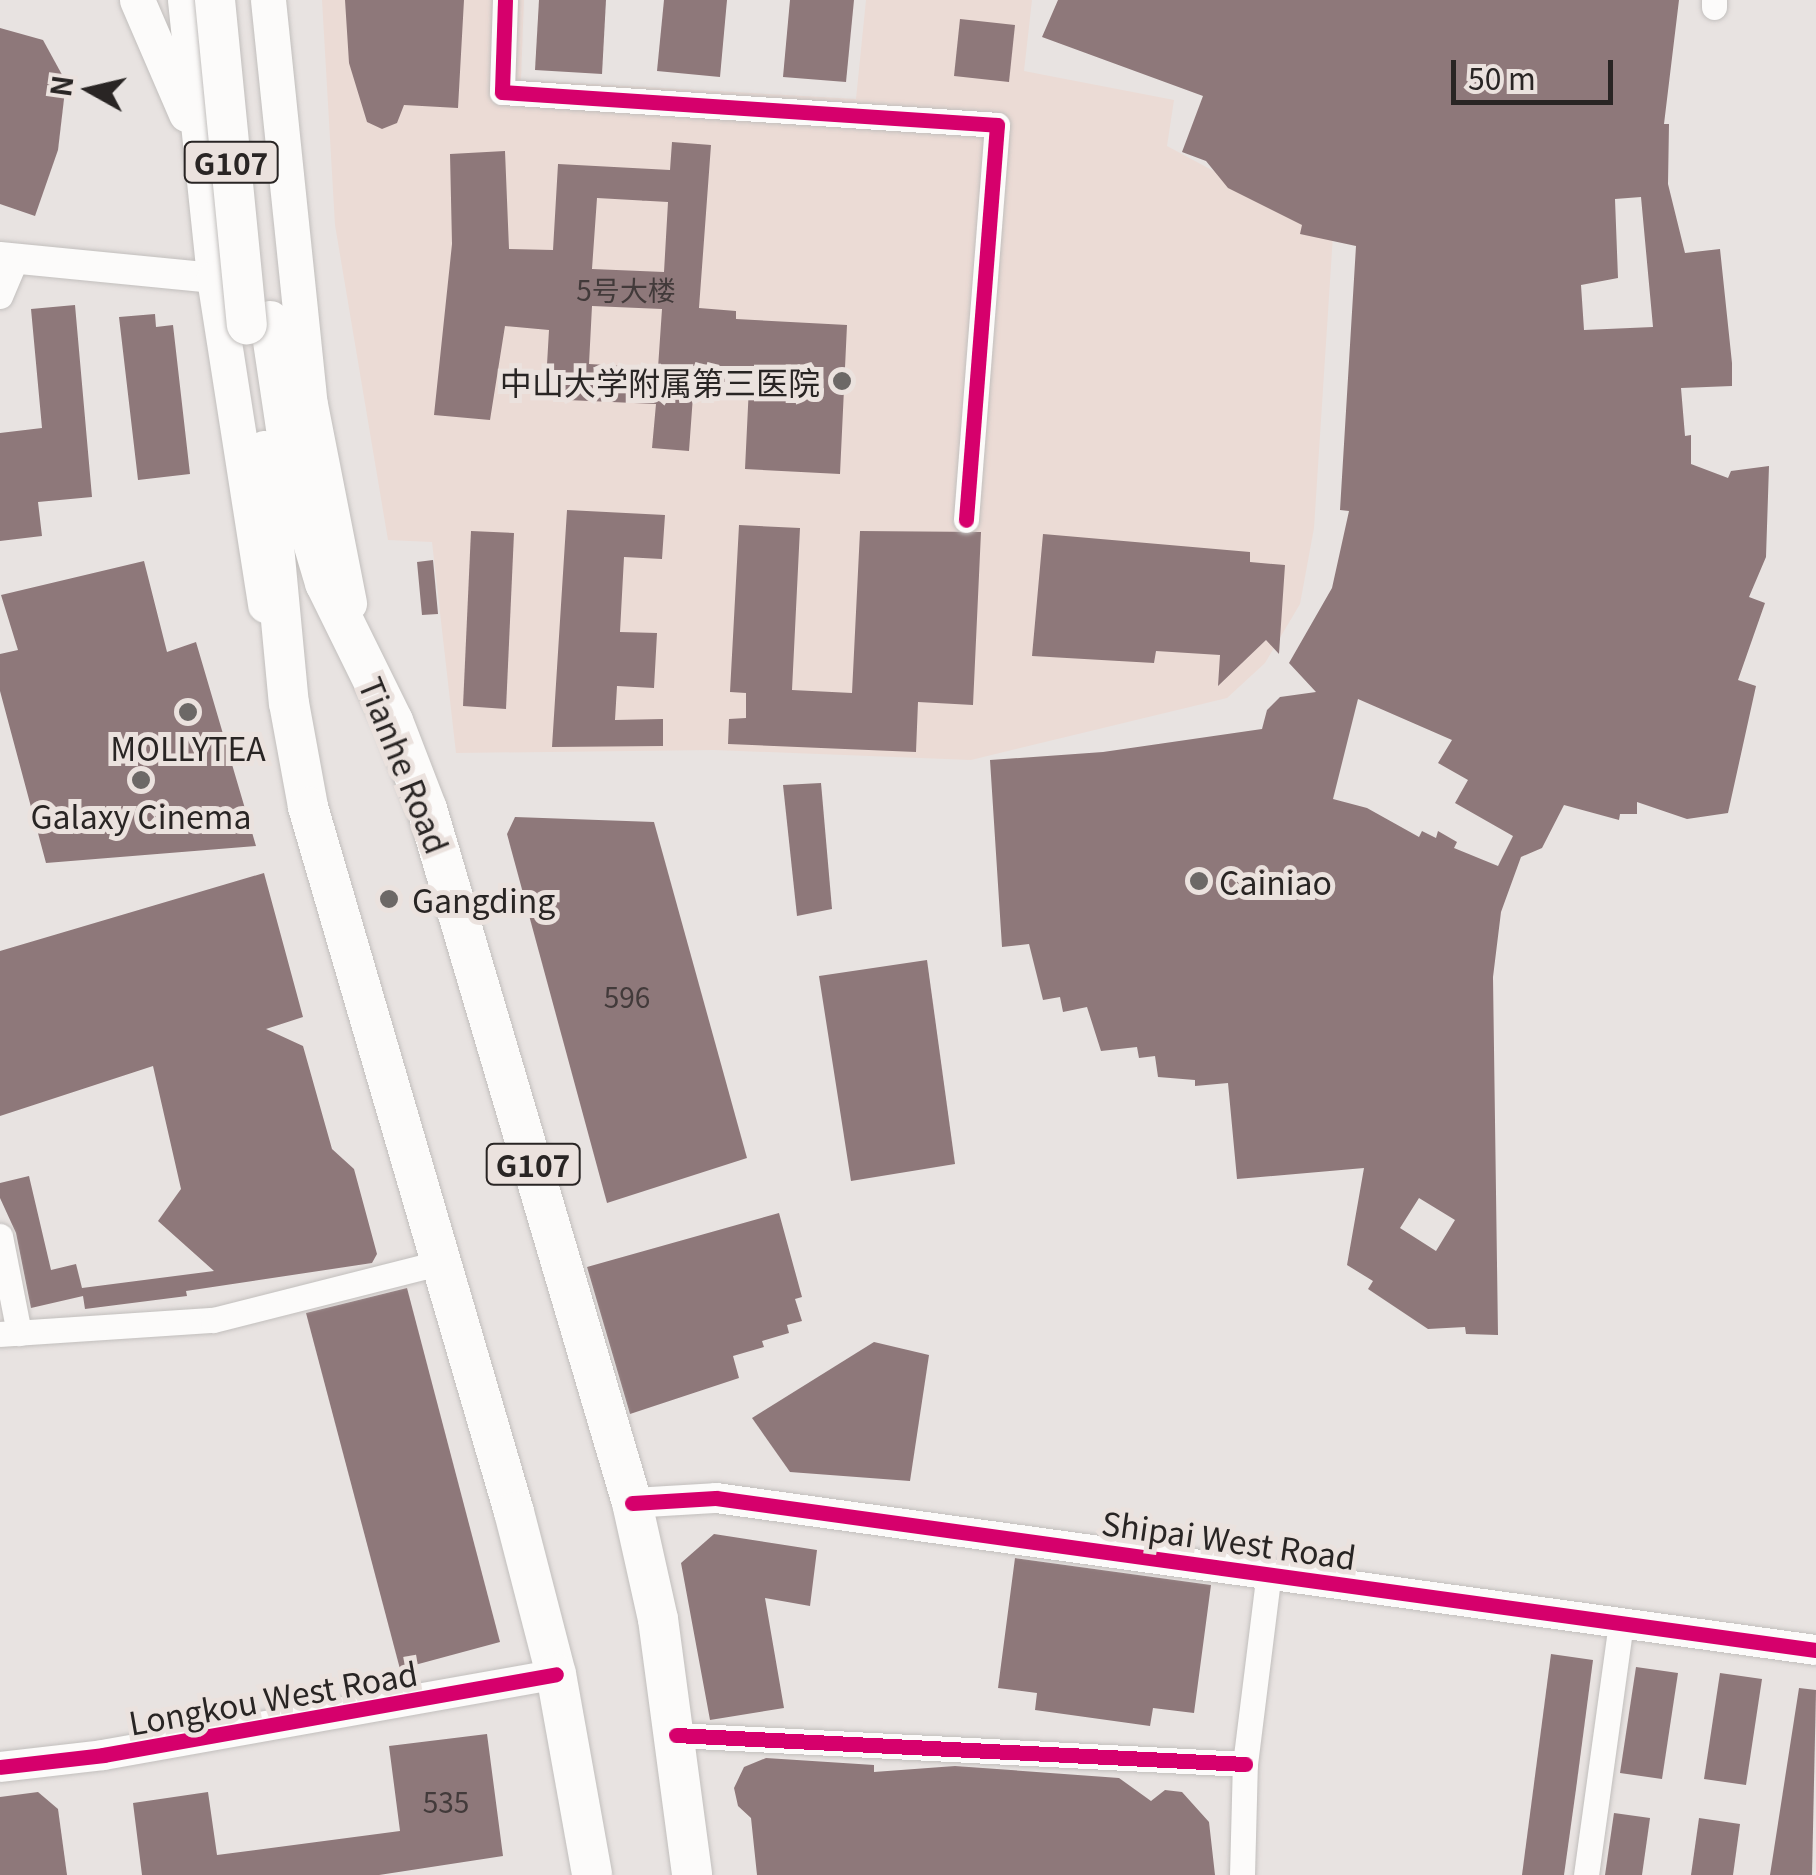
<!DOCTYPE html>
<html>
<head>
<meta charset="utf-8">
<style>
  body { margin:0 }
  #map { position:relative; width:1816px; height:1875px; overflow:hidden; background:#e8e3e1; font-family:Georgia,"Noto Sans SC",serif }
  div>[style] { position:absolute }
  .medical>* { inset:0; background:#ebdbd5 }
  .building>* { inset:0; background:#8e787a }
  .roads { filter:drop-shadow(0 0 2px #c2bfbd) drop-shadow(0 0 2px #c2bfbd) }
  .minor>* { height:25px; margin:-12.5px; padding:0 12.5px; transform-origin:12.5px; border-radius:12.5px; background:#fcfbfa }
  .tertiary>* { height:30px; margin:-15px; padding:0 15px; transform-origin:15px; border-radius:15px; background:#fcfbfa }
  .secondary>* { height:35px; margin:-17.5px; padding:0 17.5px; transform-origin:17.5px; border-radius:17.5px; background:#fcfbfa }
  .trunk>* { height:40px; margin:-20px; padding:0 20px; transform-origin:20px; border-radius:20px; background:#fcfbfa }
  .bridges { filter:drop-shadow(0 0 2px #c2bfbd) drop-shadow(0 0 2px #c2bfbd) }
  .trunk-bridge>* { height:40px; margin:-20px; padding:0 20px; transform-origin:20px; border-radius:20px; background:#fcfbfa }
  .cycleway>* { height:15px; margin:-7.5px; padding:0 7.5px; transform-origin:7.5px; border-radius:7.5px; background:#d6006c }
  .dots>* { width:28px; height:28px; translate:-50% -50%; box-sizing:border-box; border:5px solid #ebe2de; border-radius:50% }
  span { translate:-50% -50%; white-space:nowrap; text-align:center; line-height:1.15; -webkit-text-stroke:10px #ebe2de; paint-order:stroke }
  .number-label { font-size:28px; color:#423a3a }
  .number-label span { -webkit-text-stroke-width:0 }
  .shield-label span { padding:2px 8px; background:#ebe2de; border:2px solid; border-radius:8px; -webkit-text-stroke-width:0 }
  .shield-label { font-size:30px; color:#292524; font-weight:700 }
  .poi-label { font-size:32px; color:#292524 }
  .right { translate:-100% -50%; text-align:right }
  .left { translate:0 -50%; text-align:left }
  .street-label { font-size:32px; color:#292524 }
  .north { position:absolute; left:40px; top:40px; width:100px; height:100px; -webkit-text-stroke:8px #ebe2de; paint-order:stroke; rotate:278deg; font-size:28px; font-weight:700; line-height:40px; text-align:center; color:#292524 }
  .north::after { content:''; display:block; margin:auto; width:35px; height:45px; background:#292524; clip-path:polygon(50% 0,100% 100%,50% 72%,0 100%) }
  .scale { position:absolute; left:1451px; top:60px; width:162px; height:45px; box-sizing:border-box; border:5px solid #292524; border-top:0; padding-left:12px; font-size:30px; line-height:35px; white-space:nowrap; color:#292524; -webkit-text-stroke:8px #ebe2de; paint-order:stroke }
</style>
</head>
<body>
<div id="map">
  <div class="medical">
    <i style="clip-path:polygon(322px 0,524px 0,521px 80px,856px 99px,866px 0,1032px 0,1024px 71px,1174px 100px,1167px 146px,1333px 235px,1314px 528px,1300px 604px,1265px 663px,1227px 698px,971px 760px,714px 750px,456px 753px,432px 542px,388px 540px,335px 225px)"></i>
  </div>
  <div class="building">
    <i style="clip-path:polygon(345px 0,464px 0,458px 108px,404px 105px,397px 123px,382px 129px,367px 122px,349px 63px)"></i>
    <i style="clip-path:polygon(539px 0,606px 0,602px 74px,535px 70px)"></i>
    <i style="clip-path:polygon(664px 0,727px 0,720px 77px,657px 71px)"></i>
    <i style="clip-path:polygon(790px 0,854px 0,846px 82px,783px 77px)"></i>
    <i style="clip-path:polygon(evenodd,1058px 0,1679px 0,1664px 124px,1669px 124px,1668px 184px,1685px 253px,1720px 249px,1732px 363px,1732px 386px,1681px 388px,1685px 436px,1691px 435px,1691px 464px,1728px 478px,1731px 471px,1769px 466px,1766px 557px,1749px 597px,1765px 603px,1738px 680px,1756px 686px,1728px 813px,1687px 819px,1637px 802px,1637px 814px,1620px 814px,1619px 820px,1564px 805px,1542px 848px,1521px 857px,1501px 912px,1493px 977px,1498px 1335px,1466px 1334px,1465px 1327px,1428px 1329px,1368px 1289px,1373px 1281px,1347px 1265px,1364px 1168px,1237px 1179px,1228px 1083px,1195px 1086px,1195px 1080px,1158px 1077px,1155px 1056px,1139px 1058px,1137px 1047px,1101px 1051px,1087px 1007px,1063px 1012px,1060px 997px,1043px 1000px,1029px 944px,1002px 947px,990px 760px,1103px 752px,1262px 729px,1267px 710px,1280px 697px,1316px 692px,1289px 663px,1332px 588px,1349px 511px,1340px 510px,1356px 246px,1300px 234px,1302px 225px,1228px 188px,1206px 161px,1182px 152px,1203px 96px,1042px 37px,1058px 0,1641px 197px,1653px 327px,1584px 330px,1581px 285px,1618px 278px,1615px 199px,1641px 197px,1058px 0,1358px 699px,1452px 740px,1438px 763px,1468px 780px,1455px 803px,1513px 836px,1498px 866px,1454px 848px,1457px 842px,1438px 831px,1436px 838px,1422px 831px,1419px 837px,1367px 808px,1333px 799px,1358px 699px,1058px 0,1419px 1198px,1455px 1220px,1436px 1251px,1400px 1228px,1419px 1198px)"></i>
    <i style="clip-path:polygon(960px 19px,1015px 25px,1009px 82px,954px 76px)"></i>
    <i style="clip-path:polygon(0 28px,43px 40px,66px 82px,58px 150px,35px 216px,0 204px)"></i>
    <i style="clip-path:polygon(evenodd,672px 142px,711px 145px,699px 308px,736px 311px,736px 319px,847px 325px,840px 474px,745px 469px,749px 386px,694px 382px,689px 451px,652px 448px,656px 404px,545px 399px,549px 330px,505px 326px,490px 420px,434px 415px,452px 244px,450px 154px,505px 151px,509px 249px,553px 250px,558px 164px,670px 170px,672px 142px,597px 198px,668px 202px,664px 272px,592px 269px,597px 198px,672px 142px,592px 306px,662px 309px,658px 368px,589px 364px,592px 306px)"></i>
    <i style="clip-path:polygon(75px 305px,92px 497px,38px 502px,42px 536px,0 541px,0 433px,42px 428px,31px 309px)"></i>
    <i style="clip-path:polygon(155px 314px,156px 327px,173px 325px,190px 474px,138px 480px,119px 317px)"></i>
    <i style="clip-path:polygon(567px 510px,665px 515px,662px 559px,624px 557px,620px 632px,657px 633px,654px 688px,617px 686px,615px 720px,663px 719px,663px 746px,552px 747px)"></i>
    <i style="clip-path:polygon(739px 525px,800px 528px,792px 690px,852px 693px,860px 531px,981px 532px,973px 705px,918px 702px,916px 752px,728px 744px,729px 719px,746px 718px,746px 693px,730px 692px)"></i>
    <i style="clip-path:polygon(471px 531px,514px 533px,506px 709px,463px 706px)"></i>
    <i style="clip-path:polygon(1043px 534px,1250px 552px,1250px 562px,1285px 565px,1279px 654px,1266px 640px,1218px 686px,1220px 655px,1156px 651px,1154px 663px,1032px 656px)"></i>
    <i style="clip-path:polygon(433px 560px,438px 614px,422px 615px,417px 562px)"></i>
    <i style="clip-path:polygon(144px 561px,167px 652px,196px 642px,256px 846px,46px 863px,0 691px,0 654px,18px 650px,1px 595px)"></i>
    <i style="clip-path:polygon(821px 783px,832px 909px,797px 916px,783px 785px)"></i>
    <i style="clip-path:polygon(515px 817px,654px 822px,747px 1158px,607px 1203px,507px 834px)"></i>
    <i style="clip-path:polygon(264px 873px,303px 1017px,266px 1029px,303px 1046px,332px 1149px,354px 1169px,377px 1254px,372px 1263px,186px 1291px,187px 1296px,85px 1309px,83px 1296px,31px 1308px,16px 1233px,0 1198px,0 1183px,29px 1176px,51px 1270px,76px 1264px,82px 1288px,214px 1271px,158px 1221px,181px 1189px,153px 1066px,0 1116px,0 951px)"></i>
    <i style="clip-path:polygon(927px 960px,955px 1164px,851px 1181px,819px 976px)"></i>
    <i style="clip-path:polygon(779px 1213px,802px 1297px,795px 1299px,802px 1321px,787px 1325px,789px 1333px,762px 1341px,764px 1347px,733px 1356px,739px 1378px,630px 1414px,587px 1267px)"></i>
    <i style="clip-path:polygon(407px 1288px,500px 1642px,400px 1669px,306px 1313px)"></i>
    <i style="clip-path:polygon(874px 1342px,929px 1355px,910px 1481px,790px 1472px,752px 1418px)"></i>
    <i style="clip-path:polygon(714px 1534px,817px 1550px,810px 1606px,765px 1598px,784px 1708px,710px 1720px,681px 1563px)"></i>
    <i style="clip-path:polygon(1015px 1558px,1211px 1585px,1194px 1713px,1153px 1708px,1150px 1726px,1035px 1710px,1037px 1693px,998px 1688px)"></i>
    <i style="clip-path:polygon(1551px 1654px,1593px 1660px,1576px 1789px,1564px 1875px,1522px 1875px)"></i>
    <i style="clip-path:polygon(1636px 1667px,1678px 1673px,1662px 1779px,1620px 1773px)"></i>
    <i style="clip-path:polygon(1720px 1673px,1762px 1679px,1746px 1785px,1704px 1779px)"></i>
    <i style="clip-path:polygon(1799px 1688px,1816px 1690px,1812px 1875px,1770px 1875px)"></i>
    <i style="clip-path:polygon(487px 1734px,503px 1856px,379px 1875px,142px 1875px,133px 1803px,208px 1792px,217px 1855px,400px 1831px,389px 1746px)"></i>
    <i style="clip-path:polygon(766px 1758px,874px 1765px,874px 1772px,955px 1766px,1119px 1778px,1151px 1801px,1165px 1790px,1182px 1792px,1209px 1822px,1215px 1875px,757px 1875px,751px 1818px,738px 1806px,734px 1788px,744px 1767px)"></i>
    <i style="clip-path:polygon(38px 1792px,58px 1809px,67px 1875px,0 1875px,0 1797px)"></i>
    <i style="clip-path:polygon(1614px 1813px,1650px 1818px,1642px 1875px,1605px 1875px)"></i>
    <i style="clip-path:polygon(1699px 1818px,1740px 1824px,1733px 1875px,1691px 1875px)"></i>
  </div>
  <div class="roads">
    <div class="minor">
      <i style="left:505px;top:0;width:92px;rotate:91.9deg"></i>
      <i style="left:502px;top:92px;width:496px;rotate:3.8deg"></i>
      <i style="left:997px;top:125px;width:396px;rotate:94.5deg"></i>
      <i style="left:1714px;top:7px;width:7px;rotate:-90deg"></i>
      <i style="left:0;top:296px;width:39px;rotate:-67deg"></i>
      <i style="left:0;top:1236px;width:99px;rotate:78.9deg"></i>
      <i style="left:0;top:1334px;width:213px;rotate:-3.8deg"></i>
      <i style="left:213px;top:1320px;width:237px;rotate:-14.2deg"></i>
      <i style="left:676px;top:1735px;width:570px;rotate:2.92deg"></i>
      <i style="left:1242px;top:1875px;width:111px;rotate:-88.5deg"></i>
      <i style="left:1245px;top:1764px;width:193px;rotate:-82.9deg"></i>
      <i style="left:1586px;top:1875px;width:255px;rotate:-82.1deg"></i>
    </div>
    <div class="tertiary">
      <i style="left:0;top:257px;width:215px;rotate:5.6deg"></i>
      <i style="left:632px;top:1503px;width:84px;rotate:-3.4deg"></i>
      <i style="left:716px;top:1498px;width:1110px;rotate:7.87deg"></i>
      <i style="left:0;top:1767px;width:104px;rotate:-6.6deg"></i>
      <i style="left:103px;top:1755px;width:460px;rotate:-10.1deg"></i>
    </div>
    <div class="secondary">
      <i style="left:137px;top:0;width:124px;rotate:66.7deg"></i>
      <i style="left:185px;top:0;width:280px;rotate:84deg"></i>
      <i style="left:214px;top:278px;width:331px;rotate:81.1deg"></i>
      <i style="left:268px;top:0;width:406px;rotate:84.1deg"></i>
      <i style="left:310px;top:404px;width:203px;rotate:78.9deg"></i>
    </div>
    <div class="trunk">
      <i style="left:270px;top:321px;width:156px;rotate:81.5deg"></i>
      <i style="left:293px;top:475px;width:113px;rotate:73.5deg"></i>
      <i style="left:325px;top:583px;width:154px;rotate:63.8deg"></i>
      <i style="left:393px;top:721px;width:94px;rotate:68.9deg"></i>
      <i style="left:427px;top:809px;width:724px;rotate:73.54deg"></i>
      <i style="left:632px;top:1503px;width:119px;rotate:77.4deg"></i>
      <i style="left:658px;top:1619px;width:258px;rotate:82.4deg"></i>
      <i style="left:265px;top:451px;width:253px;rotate:84.6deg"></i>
      <i style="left:289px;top:703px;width:106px;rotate:79.6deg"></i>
      <i style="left:308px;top:807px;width:734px;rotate:73.71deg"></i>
      <i style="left:514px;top:1512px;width:167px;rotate:75.5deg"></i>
      <i style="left:556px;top:1674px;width:204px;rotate:79.8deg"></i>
    </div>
  </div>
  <div class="bridges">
    <div class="trunk-bridge">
      <i style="left:215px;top:0;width:326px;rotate:84.4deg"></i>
    </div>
  </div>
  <div class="cycleway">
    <i style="left:505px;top:0;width:92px;rotate:91.9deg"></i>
    <i style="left:502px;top:92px;width:496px;rotate:3.8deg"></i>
    <i style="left:997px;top:125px;width:396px;rotate:94.5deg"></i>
    <i style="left:632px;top:1503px;width:84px;rotate:-3.4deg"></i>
    <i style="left:716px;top:1498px;width:1110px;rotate:7.87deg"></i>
    <i style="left:676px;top:1735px;width:570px;rotate:2.92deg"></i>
    <i style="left:0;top:1767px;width:104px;rotate:-6.6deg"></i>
    <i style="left:103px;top:1755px;width:460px;rotate:-10.1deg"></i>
  </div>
  <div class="dots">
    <i style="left:842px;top:381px;background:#6c6866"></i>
    <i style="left:188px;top:712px;background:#6c6866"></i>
    <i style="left:141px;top:780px;background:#6c6866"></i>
    <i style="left:1199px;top:881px;background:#6c6866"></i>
    <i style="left:389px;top:899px;background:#6c6866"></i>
  </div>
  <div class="number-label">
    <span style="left:626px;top:289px">5号大楼</span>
    <span style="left:627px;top:996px">596</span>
    <span style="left:446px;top:1801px">535</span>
  </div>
  <div class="shield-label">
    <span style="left:231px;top:162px">G107</span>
    <span style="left:533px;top:1164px">G107</span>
  </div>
  <div class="poi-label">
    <span class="right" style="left:820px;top:381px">中山大学附属第三医院</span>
    <span style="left:188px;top:747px">MOLLYTEA</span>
    <span style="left:141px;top:815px">Galaxy Cinema</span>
    <span class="left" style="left:1219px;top:881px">Cainiao</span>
    <span class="left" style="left:412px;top:899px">Gangding</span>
  </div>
  <div class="street-label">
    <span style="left:405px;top:765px;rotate:68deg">Tianhe Road</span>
    <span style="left:1229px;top:1539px;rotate:8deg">Shipai West Road</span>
    <span style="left:273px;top:1697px;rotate:-10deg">Longkou West Road</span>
  </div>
  <div class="north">N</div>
  <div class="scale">50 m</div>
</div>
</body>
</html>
